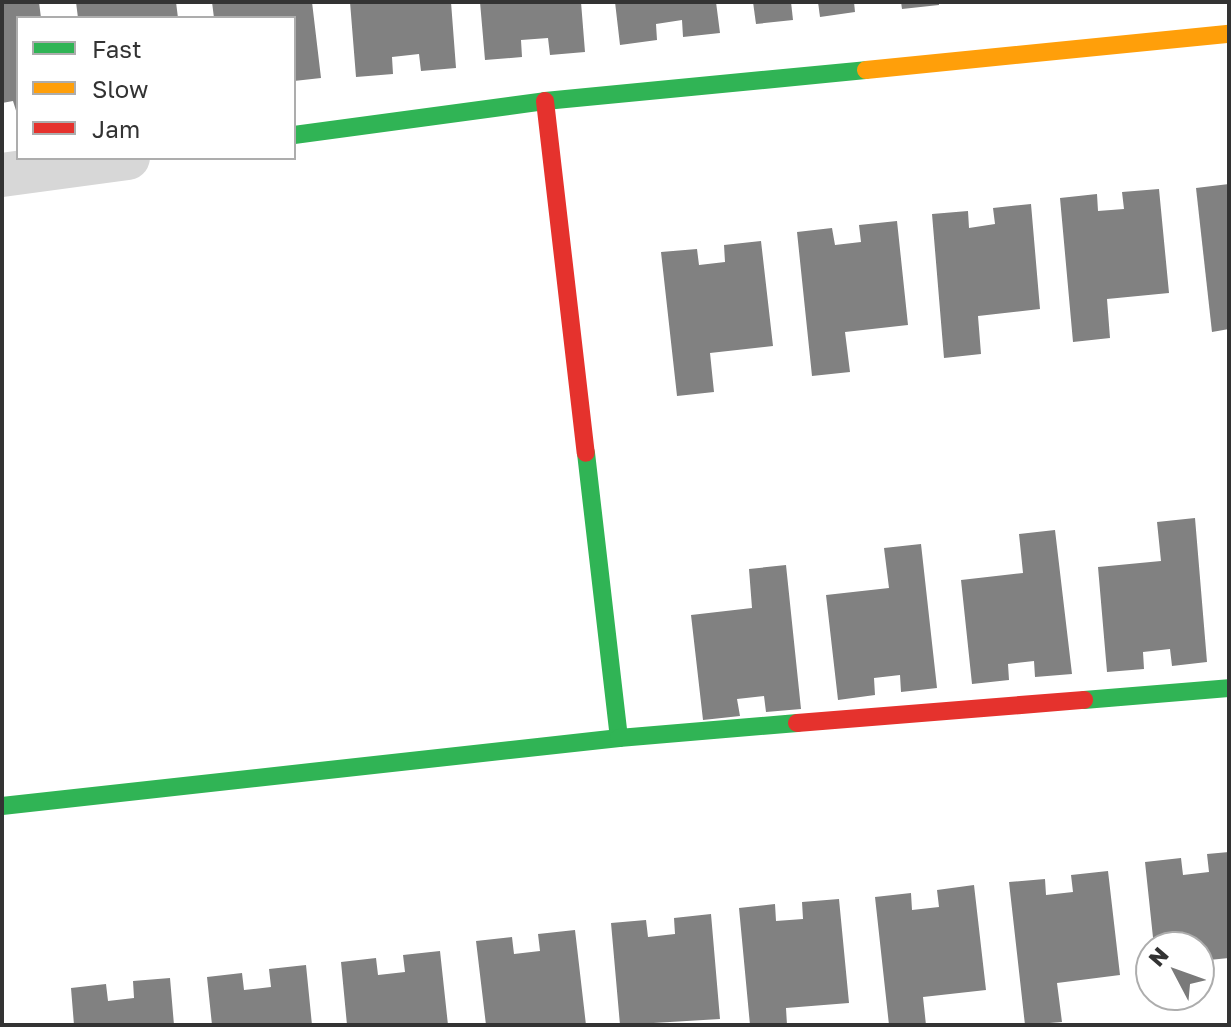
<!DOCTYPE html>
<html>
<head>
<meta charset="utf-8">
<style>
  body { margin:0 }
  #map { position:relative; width:1231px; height:1027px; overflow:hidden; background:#fff; font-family:"Golos Text",sans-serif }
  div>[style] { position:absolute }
  .building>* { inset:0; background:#818181 }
  .street>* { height:44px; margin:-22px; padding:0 22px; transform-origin:22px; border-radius:22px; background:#d7d7d7 }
  .fast>* { height:18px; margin:-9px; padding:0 9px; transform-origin:9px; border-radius:9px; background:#30b455 }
  .slow>* { height:18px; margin:-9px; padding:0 9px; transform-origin:9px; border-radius:9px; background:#ff9f0a }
  .jam>* { height:18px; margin:-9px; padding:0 9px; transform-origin:9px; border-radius:9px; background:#e5322d }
  span { translate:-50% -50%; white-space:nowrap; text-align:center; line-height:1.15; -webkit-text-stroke:8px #fff; paint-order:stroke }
  .frame { position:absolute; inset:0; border:4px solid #333; pointer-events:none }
  .legend { position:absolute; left:16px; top:16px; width:280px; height:144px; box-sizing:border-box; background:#fff; border:2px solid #adadad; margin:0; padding:10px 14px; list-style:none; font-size:24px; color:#333 }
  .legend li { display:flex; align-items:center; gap:16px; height:40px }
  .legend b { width:40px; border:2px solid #adadad }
  .north { position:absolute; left:1135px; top:931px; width:80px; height:80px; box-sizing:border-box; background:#fff; border:2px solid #adadad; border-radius:50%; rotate:311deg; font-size:22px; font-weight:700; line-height:32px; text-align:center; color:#333 }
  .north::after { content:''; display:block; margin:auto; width:28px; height:36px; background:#7a7a7a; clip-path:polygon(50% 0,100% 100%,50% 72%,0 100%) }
</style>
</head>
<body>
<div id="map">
  <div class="building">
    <i style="clip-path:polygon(2px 2px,39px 2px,41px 18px,18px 18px,18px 117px,13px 101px,2px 103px)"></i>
    <i style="clip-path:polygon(76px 2px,176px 2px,178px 18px,78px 18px)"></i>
    <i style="clip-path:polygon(212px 2px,312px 2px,321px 78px,294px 81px,294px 18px,214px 18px)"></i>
    <i style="clip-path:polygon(350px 2px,451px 2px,456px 68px,421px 71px,419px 54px,392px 57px,393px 74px,356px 77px)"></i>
    <i style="clip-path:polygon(480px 2px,581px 2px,585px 52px,550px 55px,548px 38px,521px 40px,522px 57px,485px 60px)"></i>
    <i style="clip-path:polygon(615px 2px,716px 2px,720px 33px,683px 37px,682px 20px,656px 24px,657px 40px,620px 45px)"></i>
    <i style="clip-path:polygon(753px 2px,791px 2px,793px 20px,756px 24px)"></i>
    <i style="clip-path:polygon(818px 2px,854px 2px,855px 12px,820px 17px)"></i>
    <i style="clip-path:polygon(901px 2px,939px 2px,939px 5px,902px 9px)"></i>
    <i style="clip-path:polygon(1229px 184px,1229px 329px,1212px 332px,1196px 188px)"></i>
    <i style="clip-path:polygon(1159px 189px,1169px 293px,1107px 299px,1110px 338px,1073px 342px,1060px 198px,1097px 194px,1098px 211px,1124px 209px,1122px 192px)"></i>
    <i style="clip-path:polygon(1031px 204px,1040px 309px,978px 316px,981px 354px,944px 358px,932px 214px,968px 211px,969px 228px,995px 224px,993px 208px)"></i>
    <i style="clip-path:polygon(897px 221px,908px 325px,845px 332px,850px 372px,812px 376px,797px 232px,832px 228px,835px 245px,861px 242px,859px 225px)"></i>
    <i style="clip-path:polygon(761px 241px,773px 346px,710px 353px,714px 392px,677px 396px,661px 252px,697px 249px,699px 265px,725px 262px,724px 245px)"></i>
    <i style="clip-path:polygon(1195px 518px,1207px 662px,1172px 666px,1170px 649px,1143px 652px,1144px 669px,1107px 672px,1098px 567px,1161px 561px,1157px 522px)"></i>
    <i style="clip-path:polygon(1055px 530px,1072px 674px,1035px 677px,1034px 661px,1008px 664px,1009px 680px,972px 684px,961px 580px,1023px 573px,1019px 534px)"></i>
    <i style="clip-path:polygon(921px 544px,937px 688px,901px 692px,900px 675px,874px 678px,875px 695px,838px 700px,826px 595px,889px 588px,884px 548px)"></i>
    <i style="clip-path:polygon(786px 565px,801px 709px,766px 712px,764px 696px,737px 699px,740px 716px,703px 720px,691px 615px,752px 608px,749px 569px)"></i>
    <i style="clip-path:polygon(1229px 852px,1229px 958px,1199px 961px,1199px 947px,1154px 947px,1145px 862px,1181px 858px,1183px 875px,1209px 872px,1207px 854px)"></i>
    <i style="clip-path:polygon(1108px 871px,1120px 975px,1057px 983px,1062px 1022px,1025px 1025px,1009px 882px,1045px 879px,1046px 895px,1073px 892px,1071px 875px)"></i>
    <i style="clip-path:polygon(974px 885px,986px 990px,923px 997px,926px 1025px,889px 1025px,875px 897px,911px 893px,912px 910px,939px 907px,937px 890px)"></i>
    <i style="clip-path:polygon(839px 899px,849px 1003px,786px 1008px,787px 1025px,750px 1025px,739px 908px,775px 904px,776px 921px,803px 919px,802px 902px)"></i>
    <i style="clip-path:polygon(711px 914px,720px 1019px,620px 1025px,611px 923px,646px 920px,648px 937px,675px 934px,674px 918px)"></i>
    <i style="clip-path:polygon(575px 930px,586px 1025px,486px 1025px,476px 941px,512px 937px,514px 954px,540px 951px,538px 934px)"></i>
    <i style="clip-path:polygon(440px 951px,448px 1025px,347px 1025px,341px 962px,376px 958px,378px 975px,405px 972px,403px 955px)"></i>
    <i style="clip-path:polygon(306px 965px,312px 1025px,212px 1025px,207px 977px,242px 973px,244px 990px,271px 987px,269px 969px)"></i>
    <i style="clip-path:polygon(170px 978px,174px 1025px,74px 1025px,71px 988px,106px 984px,108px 1001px,134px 998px,133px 981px)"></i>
    <i style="clip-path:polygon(1159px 995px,1197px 995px,1198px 1001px,1160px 1005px)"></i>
  </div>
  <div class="street">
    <i style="left:2px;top:175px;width:127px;rotate:-7.7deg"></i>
  </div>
  <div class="fast">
    <i style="left:294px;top:135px;width:253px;rotate:-7.7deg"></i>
    <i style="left:545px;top:101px;width:322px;rotate:-5.5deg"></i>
    <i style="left:586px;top:453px;width:287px;rotate:83.4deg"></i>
    <i style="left:1084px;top:700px;width:145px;rotate:-4.7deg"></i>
    <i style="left:2px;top:806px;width:621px;rotate:-6.29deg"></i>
    <i style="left:619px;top:738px;width:179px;rotate:-4.8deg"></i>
  </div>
  <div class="slow">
    <i style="left:866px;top:70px;width:365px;rotate:-5.7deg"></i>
  </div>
  <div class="jam">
    <i style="left:545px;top:101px;width:354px;rotate:83.4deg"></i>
    <i style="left:797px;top:723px;width:288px;rotate:-4.6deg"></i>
  </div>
  <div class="frame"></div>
  <ul class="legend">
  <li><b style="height:10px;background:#30b455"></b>Fast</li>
  <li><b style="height:10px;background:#ff9f0a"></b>Slow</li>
  <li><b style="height:10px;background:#e5322d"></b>Jam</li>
  </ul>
  <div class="north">N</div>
</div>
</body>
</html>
